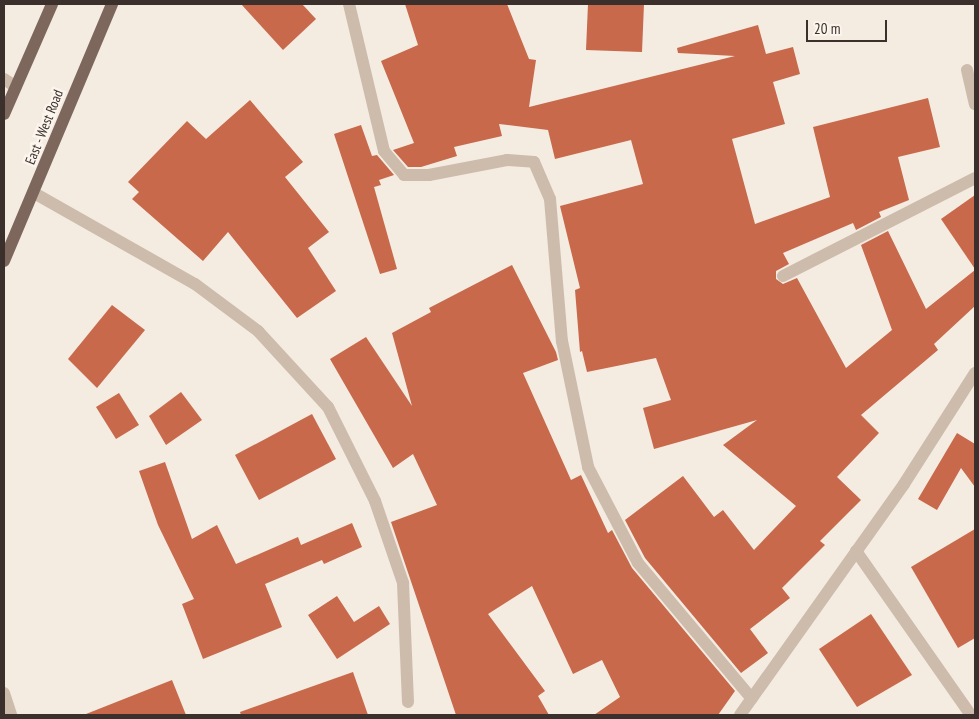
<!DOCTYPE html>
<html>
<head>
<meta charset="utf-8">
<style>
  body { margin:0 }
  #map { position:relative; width:979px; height:719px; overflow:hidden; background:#f4ebe1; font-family:"PT Sans Narrow",sans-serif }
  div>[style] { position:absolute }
  .building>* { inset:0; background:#c8694b }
  .minor>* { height:12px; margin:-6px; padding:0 6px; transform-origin:6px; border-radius:6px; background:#cdbbac }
  .major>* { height:12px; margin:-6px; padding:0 6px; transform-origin:6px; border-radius:6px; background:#7d675c }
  span { translate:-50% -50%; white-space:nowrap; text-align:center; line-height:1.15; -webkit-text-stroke:5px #fbf5ee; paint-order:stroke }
  .street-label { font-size:14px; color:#3b302b }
  .frame { position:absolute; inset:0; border:5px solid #3b302b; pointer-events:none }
  .scale { position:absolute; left:806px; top:20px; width:81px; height:22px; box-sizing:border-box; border:2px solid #3b302b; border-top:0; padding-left:6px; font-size:15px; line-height:18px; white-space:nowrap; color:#3b302b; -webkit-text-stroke:4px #fbf5ee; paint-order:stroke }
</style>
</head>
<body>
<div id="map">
  <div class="building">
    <i style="clip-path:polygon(241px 4px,302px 4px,316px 19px,283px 50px)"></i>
    <i style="clip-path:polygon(405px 4px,507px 4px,529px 59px,536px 60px,529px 107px,735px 56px,678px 53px,677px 48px,758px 25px,766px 54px,793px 47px,800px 74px,773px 82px,785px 124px,732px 139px,755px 224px,830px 197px,813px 127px,928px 98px,940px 147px,898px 157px,909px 200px,879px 212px,881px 217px,856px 230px,853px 223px,783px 253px,789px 264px,776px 271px,776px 279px,783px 284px,797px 278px,846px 368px,892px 330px,861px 245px,888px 231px,926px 309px,975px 270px,975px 306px,934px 344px,938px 350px,861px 415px,879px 433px,837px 477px,861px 500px,820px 541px,825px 545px,782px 588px,790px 598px,750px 629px,768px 653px,741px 673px,645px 558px,625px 520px,683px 476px,714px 517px,723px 510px,754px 550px,796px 506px,723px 445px,757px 420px,654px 449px,643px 408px,671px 400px,656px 358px,587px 372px,582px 351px,580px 352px,575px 290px,580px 288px,560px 206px,643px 184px,631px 140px,555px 159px,548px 130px,499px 124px,502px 136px,454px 147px,457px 156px,421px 167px,408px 167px,393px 150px,414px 143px,381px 61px,418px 45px)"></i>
    <i style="clip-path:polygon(588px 4px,644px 4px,642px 52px,586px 50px)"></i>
    <i style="clip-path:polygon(250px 100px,303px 162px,285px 177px,329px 232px,308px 248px,336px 291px,297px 318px,228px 232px,203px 261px,132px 199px,139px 192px,128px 182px,187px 121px,206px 139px)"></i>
    <i style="clip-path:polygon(361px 125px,372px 156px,377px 155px,394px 175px,379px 180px,381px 185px,374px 187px,397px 269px,380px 274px,334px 134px)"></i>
    <i style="clip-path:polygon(975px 195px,975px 269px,941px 219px)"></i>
    <i style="clip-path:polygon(512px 265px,556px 352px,558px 360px,523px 373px,571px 480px,581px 475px,608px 533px,612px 530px,632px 568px,735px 691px,718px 715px,594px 715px,620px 697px,602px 660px,573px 674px,532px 586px,488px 614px,545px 691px,538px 696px,549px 715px,456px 715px,391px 522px,437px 505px,413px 454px,393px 468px,330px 359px,366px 337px,412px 406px,392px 333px,431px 312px,429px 308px)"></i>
    <i style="clip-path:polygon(112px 305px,145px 330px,97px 388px,68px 359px)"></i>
    <i style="clip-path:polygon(181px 392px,202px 420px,166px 445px,149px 416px)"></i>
    <i style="clip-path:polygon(119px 393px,139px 425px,116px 439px,96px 407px)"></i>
    <i style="clip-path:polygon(312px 414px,336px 459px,259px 500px,235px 455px)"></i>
    <i style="clip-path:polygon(957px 433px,975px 444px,975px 487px,961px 468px,937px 510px,918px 499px)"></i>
    <i style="clip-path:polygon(165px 462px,192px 539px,217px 525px,236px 564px,298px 537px,301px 545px,352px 523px,362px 547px,324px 564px,322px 560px,265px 584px,282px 627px,203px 659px,182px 604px,194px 599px,158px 525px,139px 471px)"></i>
    <i style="clip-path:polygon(975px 529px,975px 638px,958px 648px,911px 567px)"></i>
    <i style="clip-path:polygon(337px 596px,354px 622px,379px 606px,390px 624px,337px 659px,308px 615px)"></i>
    <i style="clip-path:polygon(871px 614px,912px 675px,857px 707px,819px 649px)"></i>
    <i style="clip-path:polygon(353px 672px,368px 715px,241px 715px,240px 712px)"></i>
    <i style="clip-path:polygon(172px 680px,186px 715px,86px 715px,86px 714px)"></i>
  </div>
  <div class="minor">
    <i style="left:349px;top:4px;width:151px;rotate:76.6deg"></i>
    <i style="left:384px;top:151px;width:31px;rotate:50deg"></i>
    <i style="left:404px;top:175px;width:25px"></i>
    <i style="left:429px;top:175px;width:79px;rotate:-10.9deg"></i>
    <i style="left:507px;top:160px;width:27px;rotate:4deg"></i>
    <i style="left:534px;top:162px;width:40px;rotate:66.6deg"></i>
    <i style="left:550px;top:199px;width:143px;rotate:85.2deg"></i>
    <i style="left:562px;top:341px;width:129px;rotate:78.3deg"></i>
    <i style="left:588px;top:467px;width:108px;rotate:62.5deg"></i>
    <i style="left:638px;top:563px;width:177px;rotate:50deg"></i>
    <i style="left:967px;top:70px;width:35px;rotate:77deg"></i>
    <i style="left:4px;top:79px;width:14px;rotate:34deg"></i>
    <i style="left:34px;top:193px;width:185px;rotate:29.5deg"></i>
    <i style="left:195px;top:284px;width:79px;rotate:36.7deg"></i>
    <i style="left:258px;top:331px;width:103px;rotate:47.4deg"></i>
    <i style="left:328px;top:407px;width:105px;rotate:63.4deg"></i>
    <i style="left:375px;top:501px;width:87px;rotate:71.1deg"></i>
    <i style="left:403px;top:583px;width:119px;rotate:87.6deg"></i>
    <i style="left:783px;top:276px;width:216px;rotate:-27deg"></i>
    <i style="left:856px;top:551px;width:200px;rotate:55deg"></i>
    <i style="left:4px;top:693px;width:23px;rotate:72deg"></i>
    <i style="left:740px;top:715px;width:283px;rotate:-54.6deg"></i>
    <i style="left:904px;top:484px;width:132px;rotate:-57.4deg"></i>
  </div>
  <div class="major">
    <i style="left:4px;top:114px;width:120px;rotate:-66.4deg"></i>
    <i style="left:4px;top:261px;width:279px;rotate:-67.2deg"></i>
  </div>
  <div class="street-label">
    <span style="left:44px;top:127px;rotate:-68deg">East - West Road</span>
  </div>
  <div class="frame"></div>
  <div class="scale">20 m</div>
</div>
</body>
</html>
